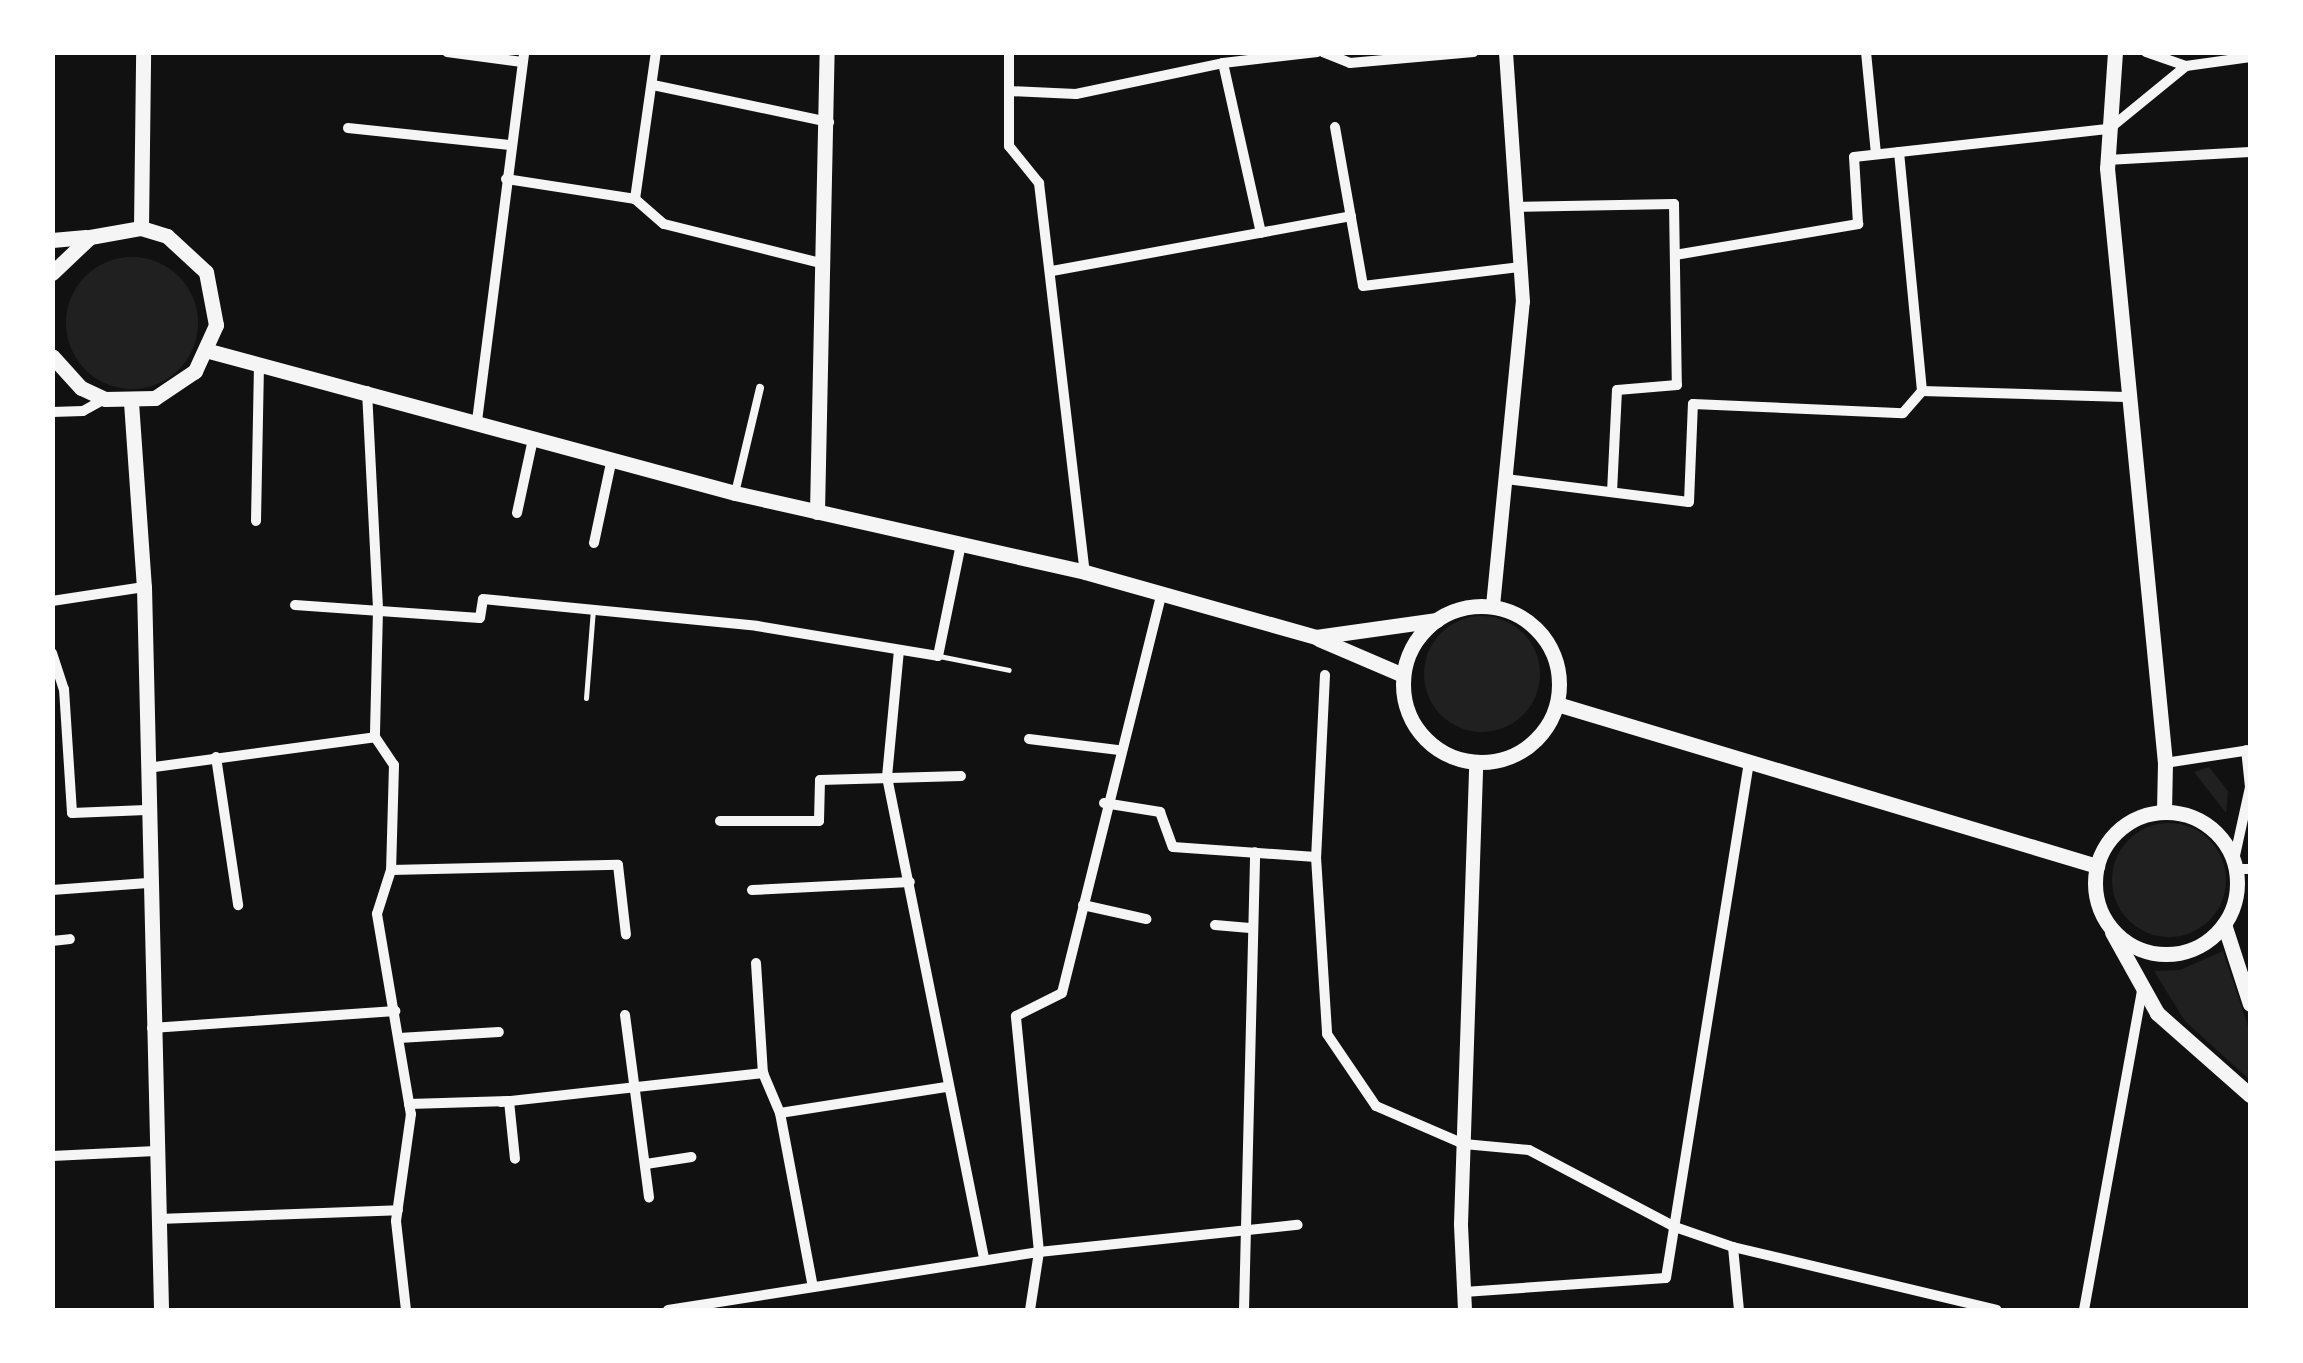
<!DOCTYPE html>
<html>
<head>
<meta charset="utf-8">
<style>
  body { margin:0 }
  #map { position:relative; width:2303px; height:1363px; overflow:hidden; background:#111; font-family:"PT Sans Narrow",sans-serif }
  div>[style] { position:absolute }
  .green>* { inset:0; background:#202020 }
  .round { border-radius:50% }
  .service>* { height:5px; margin:-2.5px; padding:0 2.5px; transform-origin:2.5px; border-radius:2.5px; background:#f5f5f5 }
  .pedestrian>* { height:8px; margin:-4px; padding:0 4px; transform-origin:4px; border-radius:4px; background:#f5f5f5 }
  .minor>* { height:10px; margin:-5px; padding:0 5px; transform-origin:5px; border-radius:5px; background:#f5f5f5 }
  .tertiary>* { height:14px; margin:-7px; padding:0 7px; transform-origin:7px; border-radius:7px; background:#f5f5f5 }
  .secondary>* { height:15px; margin:-7.5px; padding:0 7.5px; transform-origin:7.5px; border-radius:7.5px; background:#f5f5f5 }
  .secondary>.ring { margin:-7.5px; padding:0; box-sizing:content-box; background:none; border:15px solid #f5f5f5; border-radius:50% }
  span { translate:-50% -50%; white-space:nowrap; text-align:center; line-height:1.15; -webkit-text-stroke:9px #fff; paint-order:stroke }
  .frame { position:absolute; inset:0; border:55px solid #fff; pointer-events:none }
</style>
</head>
<body>
<div id="map">
  <div class="green">
    <i class="round" style="left:66px;top:257px;width:132px;height:132px"></i>
    <i class="round" style="left:1424px;top:616px;width:116px;height:116px"></i>
    <i style="clip-path:polygon(2209px 767px,2228px 791px,2226px 813px,2194px 772px)"></i>
    <i class="round" style="left:2112px;top:823px;width:114px;height:114px"></i>
    <i style="clip-path:polygon(2223px 951px,2250px 1032px,2250px 1080px,2185px 1021px,2154px 971px,2180px 970px)"></i>
  </div>
  <div class="service">
    <i style="left:939px;top:656px;width:71px;rotate:11.3deg"></i>
    <i style="left:586px;top:698px;width:88px;rotate:-85.5deg"></i>
  </div>
  <div class="pedestrian">
    <i style="left:735px;top:493px;width:108px;rotate:-76.6deg"></i>
  </div>
  <div class="minor">
    <i style="left:447px;top:52px;width:76px;rotate:7.6deg"></i>
    <i style="left:1009px;top:52px;width:94px;rotate:90deg"></i>
    <i style="left:1009px;top:146px;width:48px;rotate:51deg"></i>
    <i style="left:1039px;top:183px;width:392px;rotate:83.3deg"></i>
    <i style="left:1323px;top:52px;width:29px;rotate:22deg"></i>
    <i style="left:1350px;top:63px;width:124px;rotate:-5.1deg"></i>
    <i style="left:1866px;top:52px;width:102px;rotate:84.4deg"></i>
    <i style="left:2146px;top:52px;width:42px;rotate:19.3deg"></i>
    <i style="left:1223px;top:63px;width:174px;rotate:77.4deg"></i>
    <i style="left:653px;top:85px;width:180px;rotate:11.9deg"></i>
    <i style="left:1009px;top:91px;width:67px;rotate:2.6deg"></i>
    <i style="left:1076px;top:94px;width:150px;rotate:-11.9deg"></i>
    <i style="left:1223px;top:63px;width:95px;rotate:-6.7deg"></i>
    <i style="left:1335px;top:127px;width:161px;rotate:80deg"></i>
    <i style="left:1363px;top:286px;width:159px;rotate:-6.9deg"></i>
    <i style="left:348px;top:128px;width:163px;rotate:6deg"></i>
    <i style="left:1899px;top:152px;width:240px;rotate:84.5deg"></i>
    <i style="left:2107px;top:160px;width:143px;rotate:-3.2deg"></i>
    <i style="left:506px;top:179px;width:131px;rotate:8.8deg"></i>
    <i style="left:635px;top:199px;width:38px;rotate:41deg"></i>
    <i style="left:664px;top:224px;width:166px;rotate:14deg"></i>
    <i style="left:635px;top:199px;width:148px;rotate:-81.9deg"></i>
    <i style="left:1516px;top:207px;width:158px;rotate:-1.1deg"></i>
    <i style="left:1674px;top:204px;width:181px;rotate:89.1deg"></i>
    <i style="left:1677px;top:385px;width:60px;rotate:175.2deg"></i>
    <i style="left:1617px;top:390px;width:102px;rotate:92.8deg"></i>
    <i style="left:1675px;top:255px;width:186px;rotate:-9.6deg"></i>
    <i style="left:1858px;top:224px;width:67px;rotate:-93.4deg"></i>
    <i style="left:1854px;top:157px;width:257px;rotate:-6.3deg"></i>
    <i style="left:2109px;top:129px;width:99px;rotate:-39.3deg"></i>
    <i style="left:2186px;top:66px;width:65px;rotate:-8deg"></i>
    <i style="left:1052px;top:271px;width:304px;rotate:-10.4deg"></i>
    <i style="left:367px;top:391px;width:219px;rotate:87.1deg"></i>
    <i style="left:378px;top:610px;width:127px;rotate:91.4deg"></i>
    <i style="left:375px;top:737px;width:34px;rotate:56deg"></i>
    <i style="left:394px;top:765px;width:105px;rotate:91.6deg"></i>
    <i style="left:391px;top:870px;width:46px;rotate:107.7deg"></i>
    <i style="left:377px;top:914px;width:203px;rotate:80.4deg"></i>
    <i style="left:411px;top:1114px;width:108px;rotate:98deg"></i>
    <i style="left:396px;top:1221px;width:90px;rotate:83.6deg"></i>
    <i style="left:52px;top:412px;width:31px;rotate:-2deg"></i>
    <i style="left:83px;top:411px;width:25px;rotate:-29deg"></i>
    <i style="left:477px;top:421px;width:372px;rotate:-82.7deg"></i>
    <i style="left:1506px;top:479px;width:184px;rotate:7.2deg"></i>
    <i style="left:1689px;top:502px;width:98px;rotate:-87.7deg"></i>
    <i style="left:1693px;top:404px;width:210px;rotate:2.5deg"></i>
    <i style="left:1903px;top:413px;width:29px;rotate:-49deg"></i>
    <i style="left:1922px;top:391px;width:204px;rotate:1.7deg"></i>
    <i style="left:517px;top:513px;width:76px;rotate:-77.8deg"></i>
    <i style="left:256px;top:521px;width:158px;rotate:-88.9deg"></i>
    <i style="left:594px;top:543px;width:87px;rotate:-78deg"></i>
    <i style="left:52px;top:601px;width:93px;rotate:-8.7deg"></i>
    <i style="left:295px;top:605px;width:185px;rotate:4deg"></i>
    <i style="left:480px;top:618px;width:19px;rotate:-81deg"></i>
    <i style="left:483px;top:599px;width:275px;rotate:5.6deg"></i>
    <i style="left:757px;top:626px;width:183px;rotate:9.4deg"></i>
    <i style="left:938px;top:656px;width:109px;rotate:-78.4deg"></i>
    <i style="left:899px;top:650px;width:128px;rotate:95.4deg"></i>
    <i style="left:887px;top:777px;width:493px;rotate:78.6deg"></i>
    <i style="left:52px;top:653px;width:38px;rotate:72deg"></i>
    <i style="left:64px;top:689px;width:124px;rotate:86.3deg"></i>
    <i style="left:72px;top:813px;width:74px;rotate:-2.3deg"></i>
    <i style="left:1325px;top:675px;width:182px;rotate:92.8deg"></i>
    <i style="left:1316px;top:857px;width:177px;rotate:86.4deg"></i>
    <i style="left:1327px;top:1034px;width:87px;rotate:55.8deg"></i>
    <i style="left:1376px;top:1106px;width:96px;rotate:23.4deg"></i>
    <i style="left:1464px;top:1144px;width:65px;rotate:5.3deg"></i>
    <i style="left:1529px;top:1150px;width:165px;rotate:27.8deg"></i>
    <i style="left:1675px;top:1227px;width:61px;rotate:19deg"></i>
    <i style="left:1733px;top:1247px;width:271px;rotate:13.4deg"></i>
    <i style="left:1029px;top:739px;width:91px;rotate:7deg"></i>
    <i style="left:216px;top:757px;width:150px;rotate:81.5deg"></i>
    <i style="left:2165px;top:763px;width:86px;rotate:-8.7deg"></i>
    <i style="left:147px;top:768px;width:230px;rotate:-7.7deg"></i>
    <i style="left:1104px;top:803px;width:57px;rotate:9.1deg"></i>
    <i style="left:1160px;top:812px;width:37px;rotate:70deg"></i>
    <i style="left:1173px;top:847px;width:143px;rotate:4deg"></i>
    <i style="left:720px;top:821px;width:99px"></i>
    <i style="left:819px;top:821px;width:41px;rotate:-88.6deg"></i>
    <i style="left:820px;top:780px;width:141px;rotate:-1.6deg"></i>
    <i style="left:2234px;top:860px;width:75px;rotate:-77.6deg"></i>
    <i style="left:2250px;top:787px;width:37px;rotate:-96deg"></i>
    <i style="left:2235px;top:869px;width:15px"></i>
    <i style="left:391px;top:870px;width:227px;rotate:-1.3deg"></i>
    <i style="left:618px;top:865px;width:70px;rotate:83.5deg"></i>
    <i style="left:52px;top:890px;width:96px;rotate:-4.2deg"></i>
    <i style="left:752px;top:890px;width:158px;rotate:-2.9deg"></i>
    <i style="left:1083px;top:905px;width:65px;rotate:12.5deg"></i>
    <i style="left:1215px;top:925px;width:38px;rotate:5deg"></i>
    <i style="left:52px;top:941px;width:18px;rotate:-6deg"></i>
    <i style="left:756px;top:963px;width:110px;rotate:86.4deg"></i>
    <i style="left:763px;top:1073px;width:43px;rotate:67deg"></i>
    <i style="left:780px;top:1113px;width:177px;rotate:79.3deg"></i>
    <i style="left:625px;top:1015px;width:184px;rotate:82.5deg"></i>
    <i style="left:152px;top:1028px;width:244px;rotate:-4deg"></i>
    <i style="left:399px;top:1038px;width:100px;rotate:-3.4deg"></i>
    <i style="left:501px;top:1102px;width:264px;rotate:-6.3deg"></i>
    <i style="left:409px;top:1104px;width:100px;rotate:-1.7deg"></i>
    <i style="left:509px;top:1101px;width:58px;rotate:84.1deg"></i>
    <i style="left:780px;top:1113px;width:168px;rotate:-8.9deg"></i>
    <i style="left:52px;top:1156px;width:104px;rotate:-2.8deg"></i>
    <i style="left:646px;top:1164px;width:46px;rotate:-8.8deg"></i>
    <i style="left:158px;top:1219px;width:240px;rotate:-2.1deg"></i>
    <i style="left:1733px;top:1247px;width:63px;rotate:84.6deg"></i>
    <i style="left:1464px;top:1292px;width:202px;rotate:-4deg"></i>
    <i style="left:1666px;top:1278px;width:523px;rotate:-80.86deg"></i>
    <i style="left:668px;top:1310px;width:376px;rotate:-8.9deg"></i>
    <i style="left:1039px;top:1252px;width:260px;rotate:-6deg"></i>
    <i style="left:1030px;top:1310px;width:59px;rotate:-81.2deg"></i>
    <i style="left:1039px;top:1252px;width:237px;rotate:-95.6deg"></i>
    <i style="left:1016px;top:1016px;width:51px;rotate:-26.6deg"></i>
    <i style="left:1062px;top:993px;width:410px;rotate:-76deg"></i>
    <i style="left:1244px;top:1310px;width:458px;rotate:-88.6deg"></i>
    <i style="left:2084px;top:1310px;width:324px;rotate:-79.7deg"></i>
  </div>
  <div class="tertiary">
    <i style="left:1493px;top:606px;width:305px;rotate:-84.4deg"></i>
    <i style="left:1523px;top:302px;width:251px;rotate:-93.9deg"></i>
    <i style="left:1465px;top:1310px;width:86px;rotate:-92.7deg"></i>
    <i style="left:1461px;top:1224px;width:462px;rotate:-88.1deg"></i>
  </div>
  <div class="secondary">
    <i style="left:2115px;top:52px;width:116px;rotate:93.9deg"></i>
    <i style="left:2107px;top:168px;width:598px;rotate:84.43deg"></i>
    <i style="left:2165px;top:763px;width:49px;rotate:91.2deg"></i>
    <i style="left:141px;top:228px;width:176px;rotate:-89.3deg"></i>
    <i style="left:52px;top:240px;width:34px;rotate:-5deg"></i>
    <i style="left:52px;top:273px;width:52px;rotate:-43.5deg"></i>
    <i style="left:90px;top:237px;width:52px;rotate:-10deg"></i>
    <i style="left:141px;top:228px;width:27px;rotate:17deg"></i>
    <i style="left:167px;top:236px;width:53px;rotate:42.7deg"></i>
    <i style="left:206px;top:272px;width:54px;rotate:79.3deg"></i>
    <i style="left:216px;top:325px;width:51px;rotate:114.5deg"></i>
    <i style="left:195px;top:371px;width:48px;rotate:146deg"></i>
    <i style="left:155px;top:398px;width:50px;rotate:178.9deg"></i>
    <i style="left:105px;top:399px;width:26px;rotate:-155deg"></i>
    <i style="left:81px;top:388px;width:43px;rotate:-132.2deg"></i>
    <i style="left:209px;top:351px;width:545px;rotate:15.11deg"></i>
    <i style="left:735px;top:493px;width:359px;rotate:12.7deg"></i>
    <i style="left:1085px;top:572px;width:240px;rotate:15.7deg"></i>
    <i style="left:1316px;top:637px;width:122px;rotate:-8deg"></i>
    <i style="left:131px;top:402px;width:185px;rotate:86deg"></i>
    <i style="left:144px;top:587px;width:723px;rotate:88.65deg"></i>
    <i style="left:817px;top:512px;width:460px;rotate:-88.8deg"></i>
    <i class="ring" style="left:1403px;top:606px;width:141px;height:141px"></i>
    <i style="left:1319px;top:639px;width:91px;rotate:23.2deg"></i>
    <i style="left:1557px;top:704px;width:564px;rotate:16.7deg"></i>
    <i class="ring" style="left:2095px;top:812px;width:127px;height:127px"></i>
    <i style="left:2224px;top:924px;width:84px;rotate:72deg"></i>
    <i style="left:2112px;top:932px;width:93px;rotate:60.9deg"></i>
    <i style="left:2157px;top:1013px;width:124px;rotate:41.4deg"></i>
  </div>
  <div class="frame"></div>
</div>
</body>
</html>
